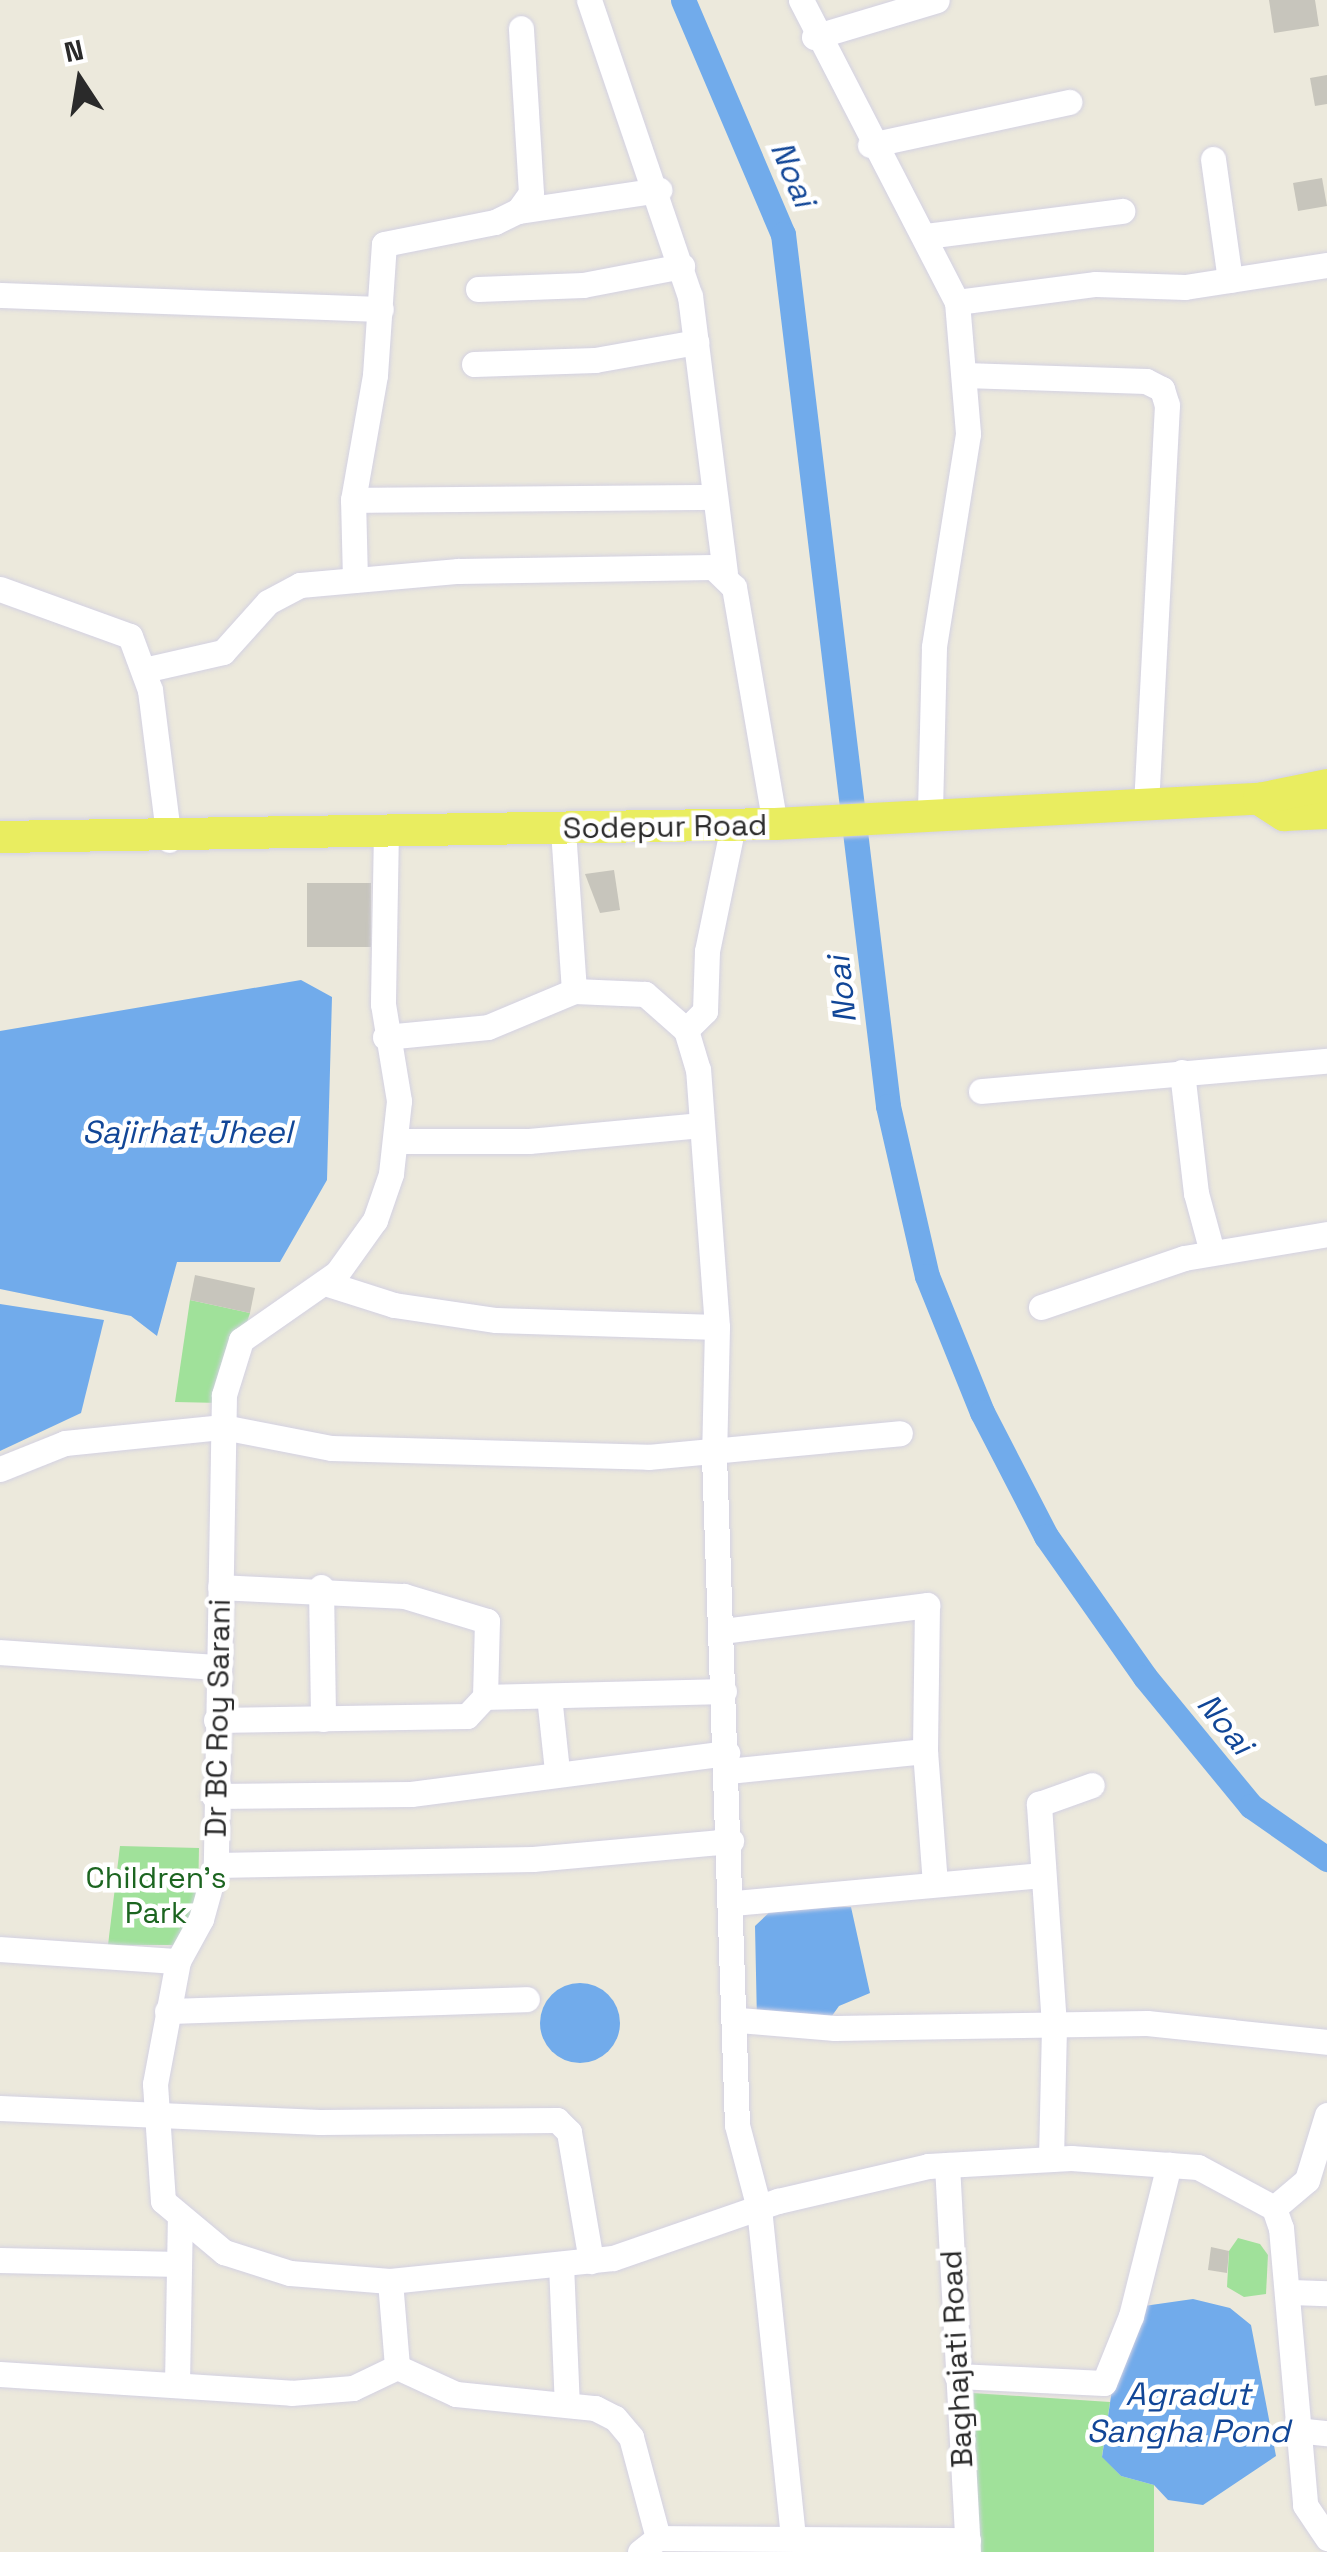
<!DOCTYPE html>
<html>
<head>
<meta charset="utf-8">
<style>
  body { margin:0 }
  #map { position:relative; width:1327px; height:2552px; overflow:hidden; background:#ece9dc; font-family:"Space Grotesk",sans-serif }
  div>[style] { position:absolute }
  .green>* { inset:0; background:#a0e19a }
  .water>* { inset:0; background:#71abeb }
  .round { border-radius:50% }
  .canal>* { height:25px; margin:-12.5px; padding:0 12.5px; transform-origin:12.5px; border-radius:12.5px; background:#71abeb }
  .building>* { inset:0; background:#c7c5bc }
  .roads { filter:drop-shadow(0 0 2px #d3d1e2) drop-shadow(0 0 2px #d3d1e2) }
  .minor>* { height:25px; margin:-12.5px; padding:0 12.5px; transform-origin:12.5px; border-radius:12.5px; background:#fff }
  .major>* { height:32px; margin:-16px; padding:0 16px; transform-origin:16px; border-radius:16px; background:#e9ed60 }
  span { translate:-50% -50%; white-space:nowrap; text-align:center; line-height:1.15; -webkit-text-stroke:9px #fff; paint-order:stroke }
  .street-label { font-size:30px; color:#2a2a2a }
  .park-label { font-size:30px; color:#1c6520 }
  .water-label { font-size:32px; color:#114697; font-style:italic }
  .north { position:absolute; left:30px; top:30px; width:100px; height:100px; -webkit-text-stroke:8px #fff; paint-order:stroke; rotate:348deg; font-size:28px; font-weight:700; line-height:40px; text-align:center; color:#2a2a2a }
  .north::after { content:''; display:block; margin:auto; width:35px; height:45px; background:#2a2a2a; clip-path:polygon(50% 0,100% 100%,50% 72%,0 100%) }
</style>
</head>
<body>
<div id="map">
  <div class="green">
    <i style="clip-path:polygon(190px 1300px,250px 1313px,221px 1403px,175px 1402px)"></i>
    <i style="clip-path:polygon(120px 1846px,199px 1848px,198px 1901px,176px 1945px,108px 1945px)"></i>
    <i style="clip-path:polygon(1238px 2238px,1260px 2244px,1268px 2255px,1266px 2294px,1244px 2297px,1227px 2287px,1229px 2251px)"></i>
    <i style="clip-path:polygon(958px 2392px,1110px 2402px,1102px 2456px,1121px 2476px,1154px 2485px,1154px 2552px,968px 2552px)"></i>
  </div>
  <div class="water">
    <i style="clip-path:polygon(301px 980px,332px 997px,327px 1180px,280px 1262px,177px 1262px,157px 1336px,131px 1316px,0 1289px,0 1031px)"></i>
    <i style="clip-path:polygon(0 1304px,104px 1320px,81px 1413px,0 1451px)"></i>
    <i style="clip-path:polygon(777px 1905px,851px 1907px,870px 1993px,839px 2006px,824px 2027px,757px 2022px,755px 1926px)"></i>
    <i class="round" style="left:540px;top:1983px;width:80px;height:80px"></i>
    <i style="clip-path:polygon(1193px 2299px,1230px 2308px,1251px 2325px,1276px 2456px,1203px 2505px,1168px 2500px,1154px 2485px,1121px 2476px,1102px 2457px,1114px 2376px,1144px 2306px)"></i>
  </div>
  <div class="canal">
    <i style="left:683px;top:0;width:254px;rotate:66.9deg"></i>
    <i style="left:783px;top:234px;width:878px;rotate:83.13deg"></i>
    <i style="left:888px;top:1106px;width:174px;rotate:77.1deg"></i>
    <i style="left:927px;top:1276px;width:147px;rotate:68deg"></i>
    <i style="left:982px;top:1412px;width:140px;rotate:62.7deg"></i>
    <i style="left:1046px;top:1536px;width:172px;rotate:54.9deg"></i>
    <i style="left:1145px;top:1677px;width:167px;rotate:50.6deg"></i>
    <i style="left:1251px;top:1806px;width:93px;rotate:34.9deg"></i>
  </div>
  <div class="building">
    <i style="clip-path:polygon(1269px 0,1315px 0,1319px 26px,1274px 33px)"></i>
    <i style="clip-path:polygon(1327px 75px,1327px 104px,1315px 106px,1310px 78px)"></i>
    <i style="clip-path:polygon(1322px 178px,1327px 206px,1298px 211px,1293px 183px)"></i>
    <i style="clip-path:polygon(614px 870px,620px 910px,600px 913px,585px 874px)"></i>
    <i style="clip-path:polygon(307px 883px,371px 883px,371px 947px,307px 947px)"></i>
    <i style="clip-path:polygon(195px 1275px,255px 1288px,250px 1313px,190px 1300px)"></i>
    <i style="clip-path:polygon(1211px 2247px,1229px 2251px,1227px 2273px,1208px 2270px)"></i>
  </div>
  <div class="roads">
    <div class="minor">
      <i style="left:589px;top:0;width:313px;rotate:71.2deg"></i>
      <i style="left:690px;top:296px;width:279px;rotate:82.8deg"></i>
      <i style="left:801px;top:0;width:340px;rotate:62.7deg"></i>
      <i style="left:957px;top:302px;width:132px;rotate:85.2deg"></i>
      <i style="left:968px;top:434px;width:216px;rotate:99.1deg"></i>
      <i style="left:934px;top:647px;width:167px;rotate:91.4deg"></i>
      <i style="left:814px;top:37px;width:128px;rotate:-16.7deg"></i>
      <i style="left:870px;top:145px;width:204px;rotate:-12.2deg"></i>
      <i style="left:1213px;top:159px;width:122px;rotate:82deg"></i>
      <i style="left:518px;top:211px;width:143px;rotate:-8.5deg"></i>
      <i style="left:926px;top:236px;width:198px;rotate:-7.3deg"></i>
      <i style="left:478px;top:289px;width:105px;rotate:-2.2deg"></i>
      <i style="left:583px;top:285px;width:101px;rotate:-10.9deg"></i>
      <i style="left:0;top:295px;width:381px;rotate:2.1deg"></i>
      <i style="left:957px;top:302px;width:140px;rotate:-7.4deg"></i>
      <i style="left:1096px;top:284px;width:89px;rotate:1.9deg"></i>
      <i style="left:1185px;top:287px;width:144px;rotate:-8.8deg"></i>
      <i style="left:474px;top:364px;width:121px;rotate:-1.9deg"></i>
      <i style="left:595px;top:360px;width:103px;rotate:-10.1deg"></i>
      <i style="left:964px;top:375px;width:182px;rotate:1.9deg"></i>
      <i style="left:1146px;top:381px;width:18px;rotate:27deg"></i>
      <i style="left:1162px;top:389px;width:17px;rotate:73deg"></i>
      <i style="left:1167px;top:405px;width:397px;rotate:93deg"></i>
      <i style="left:353px;top:500px;width:362px;rotate:-0.5deg"></i>
      <i style="left:355px;top:580px;width:80px;rotate:-91.4deg"></i>
      <i style="left:353px;top:500px;width:127px;rotate:-80deg"></i>
      <i style="left:375px;top:375px;width:131px;rotate:-86.1deg"></i>
      <i style="left:384px;top:244px;width:113px;rotate:-11.2deg"></i>
      <i style="left:495px;top:222px;width:25px;rotate:-26deg"></i>
      <i style="left:518px;top:211px;width:22px;rotate:-54deg"></i>
      <i style="left:531px;top:193px;width:165px;rotate:-93.5deg"></i>
      <i style="left:0;top:589px;width:138px;rotate:19.9deg"></i>
      <i style="left:130px;top:636px;width:58px;rotate:69.7deg"></i>
      <i style="left:150px;top:690px;width:151px;rotate:82.8deg"></i>
      <i style="left:144px;top:670px;width:81px;rotate:-12.8deg"></i>
      <i style="left:223px;top:652px;width:67px;rotate:-48deg"></i>
      <i style="left:268px;top:602px;width:36px;rotate:-28deg"></i>
      <i style="left:300px;top:585px;width:159px;rotate:-5.1deg"></i>
      <i style="left:458px;top:571px;width:255px;rotate:-0.9deg"></i>
      <i style="left:713px;top:567px;width:29px;rotate:44deg"></i>
      <i style="left:734px;top:587px;width:241px;rotate:80.2deg"></i>
      <i style="left:386px;top:829px;width:175px;rotate:91deg"></i>
      <i style="left:383px;top:1004px;width:98px;rotate:80.6deg"></i>
      <i style="left:399px;top:1101px;width:73px;rotate:96.3deg"></i>
      <i style="left:391px;top:1174px;width:49px;rotate:109.2deg"></i>
      <i style="left:375px;top:1220px;width:65px;rotate:125.6deg"></i>
      <i style="left:337px;top:1273px;width:117px;rotate:145.1deg"></i>
      <i style="left:241px;top:1340px;width:58px;rotate:107.2deg"></i>
      <i style="left:224px;top:1395px;width:470px;rotate:91deg"></i>
      <i style="left:216px;top:1865px;width:56px;rotate:105.5deg"></i>
      <i style="left:201px;top:1919px;width:48px;rotate:118.7deg"></i>
      <i style="left:178px;top:1961px;width:125px;rotate:100.6deg"></i>
      <i style="left:155px;top:2084px;width:117px;rotate:86.1deg"></i>
      <i style="left:163px;top:2201px;width:80px;rotate:39.9deg"></i>
      <i style="left:224px;top:2252px;width:69px;rotate:17.7deg"></i>
      <i style="left:290px;top:2273px;width:100px;rotate:4.6deg"></i>
      <i style="left:390px;top:2281px;width:224px;rotate:-5.9deg"></i>
      <i style="left:613px;top:2258px;width:175px;rotate:-19.1deg"></i>
      <i style="left:778px;top:2201px;width:154px;rotate:-13.1deg"></i>
      <i style="left:928px;top:2166px;width:143px;rotate:-3.2deg"></i>
      <i style="left:1071px;top:2158px;width:127px;rotate:4.1deg"></i>
      <i style="left:1198px;top:2167px;width:86px;rotate:28.3deg"></i>
      <i style="left:1274px;top:2208px;width:21px;rotate:71deg"></i>
      <i style="left:1281px;top:2228px;width:278px;rotate:85deg"></i>
      <i style="left:1305px;top:2505px;width:40px;rotate:56deg"></i>
      <i style="left:686px;top:1030px;width:27px;rotate:-45deg"></i>
      <i style="left:705px;top:1011px;width:60px;rotate:-88.1deg"></i>
      <i style="left:707px;top:951px;width:128px;rotate:-78.3deg"></i>
      <i style="left:385px;top:1037px;width:103px;rotate:-5.5deg"></i>
      <i style="left:488px;top:1027px;width:93px;rotate:-22.7deg"></i>
      <i style="left:574px;top:991px;width:162px;rotate:-93.9deg"></i>
      <i style="left:1182px;top:1072px;width:122px;rotate:83.4deg"></i>
      <i style="left:1196px;top:1193px;width:61px;rotate:74.8deg"></i>
      <i style="left:981px;top:1091px;width:347px;rotate:-5deg"></i>
      <i style="left:395px;top:1141px;width:134px"></i>
      <i style="left:529px;top:1141px;width:173px;rotate:-5.3deg"></i>
      <i style="left:325px;top:1283px;width:72px;rotate:17.7deg"></i>
      <i style="left:394px;top:1305px;width:103px;rotate:8.4deg"></i>
      <i style="left:496px;top:1320px;width:221px;rotate:1.8deg"></i>
      <i style="left:717px;top:1327px;width:258px;rotate:-94.2deg"></i>
      <i style="left:698px;top:1070px;width:42px;rotate:-106.7deg"></i>
      <i style="left:686px;top:1030px;width:55px;rotate:-138.7deg"></i>
      <i style="left:645px;top:994px;width:71px;rotate:-177.6deg"></i>
      <i style="left:1041px;top:1307px;width:151px;rotate:-18.9deg"></i>
      <i style="left:1184px;top:1258px;width:145px;rotate:-9.5deg"></i>
      <i style="left:717px;top:1327px;width:129px;rotate:91.3deg"></i>
      <i style="left:714px;top:1456px;width:669px;rotate:88.03deg"></i>
      <i style="left:737px;top:2125px;width:86px;rotate:75.2deg"></i>
      <i style="left:759px;top:2208px;width:330px;rotate:84.1deg"></i>
      <i style="left:0;top:1469px;width:70px;rotate:-21.8deg"></i>
      <i style="left:65px;top:1443px;width:159px;rotate:-5.8deg"></i>
      <i style="left:223px;top:1427px;width:110px;rotate:11deg"></i>
      <i style="left:331px;top:1448px;width:317px;rotate:1.6deg"></i>
      <i style="left:648px;top:1457px;width:253px;rotate:-5.4deg"></i>
      <i style="left:321px;top:1587px;width:132px;rotate:89.1deg"></i>
      <i style="left:722px;top:1631px;width:207px;rotate:-7.2deg"></i>
      <i style="left:927px;top:1605px;width:146px;rotate:90.8deg"></i>
      <i style="left:925px;top:1751px;width:133px;rotate:85.7deg"></i>
      <i style="left:0;top:1652px;width:218px;rotate:4deg"></i>
      <i style="left:549px;top:1696px;width:75px;rotate:83.9deg"></i>
      <i style="left:485px;top:1697px;width:239px;rotate:-1.4deg"></i>
      <i style="left:216px;top:1720px;width:251px;rotate:-0.9deg"></i>
      <i style="left:467px;top:1716px;width:26px;rotate:-47deg"></i>
      <i style="left:485px;top:1697px;width:76px;rotate:-88.5deg"></i>
      <i style="left:487px;top:1621px;width:87px;rotate:-163.2deg"></i>
      <i style="left:404px;top:1596px;width:184px;rotate:-177.2deg"></i>
      <i style="left:728px;top:1771px;width:198px;rotate:-5.8deg"></i>
      <i style="left:214px;top:1796px;width:197px;rotate:-0.6deg"></i>
      <i style="left:411px;top:1794px;width:319px;rotate:-7.4deg"></i>
      <i style="left:216px;top:1865px;width:317px;rotate:-1.1deg"></i>
      <i style="left:533px;top:1859px;width:199px;rotate:-5.2deg"></i>
      <i style="left:734px;top:1903px;width:308px;rotate:-5.2deg"></i>
      <i style="left:0;top:1949px;width:178px;rotate:3.9deg"></i>
      <i style="left:167px;top:2011px;width:360px;rotate:-1.9deg"></i>
      <i style="left:739px;top:2020px;width:96px;rotate:4.8deg"></i>
      <i style="left:835px;top:2028px;width:312px;rotate:-0.9deg"></i>
      <i style="left:1147px;top:2023px;width:181px;rotate:6deg"></i>
      <i style="left:0;top:2108px;width:320px;rotate:2.5deg"></i>
      <i style="left:320px;top:2122px;width:237px;rotate:-0.5deg"></i>
      <i style="left:557px;top:2120px;width:17px;rotate:45deg"></i>
      <i style="left:569px;top:2132px;width:131px;rotate:80.3deg"></i>
      <i style="left:1051px;top:2159px;width:134px;rotate:-88.7deg"></i>
      <i style="left:1054px;top:2025px;width:222px;rotate:-93.9deg"></i>
      <i style="left:1039px;top:1804px;width:56px;rotate:-19.7deg"></i>
      <i style="left:947px;top:2165px;width:388px;rotate:86.9deg"></i>
      <i style="left:1274px;top:2208px;width:43px;rotate:-40.3deg"></i>
      <i style="left:1307px;top:2180px;width:68px;rotate:-72.9deg"></i>
      <i style="left:0;top:2260px;width:179px;rotate:1.3deg"></i>
      <i style="left:561px;top:2264px;width:141px;rotate:87.6deg"></i>
      <i style="left:390px;top:2281px;width:86px;rotate:85.3deg"></i>
      <i style="left:397px;top:2367px;width:65px;rotate:24.6deg"></i>
      <i style="left:456px;top:2394px;width:140px;rotate:5.8deg"></i>
      <i style="left:595px;top:2408px;width:22px;rotate:27deg"></i>
      <i style="left:615px;top:2418px;width:25px;rotate:50deg"></i>
      <i style="left:631px;top:2437px;width:105px;rotate:75deg"></i>
      <i style="left:1291px;top:2292px;width:36px;rotate:2deg"></i>
      <i style="left:0;top:2374px;width:292px;rotate:3.7deg"></i>
      <i style="left:291px;top:2393px;width:62px;rotate:-4.6deg"></i>
      <i style="left:353px;top:2388px;width:49px;rotate:-25.5deg"></i>
      <i style="left:957px;top:2376px;width:147px;rotate:2.7deg"></i>
      <i style="left:1104px;top:2383px;width:72px;rotate:-68.1deg"></i>
      <i style="left:1131px;top:2316px;width:156px;rotate:-75.9deg"></i>
      <i style="left:177px;top:2384px;width:164px;rotate:-89deg"></i>
      <i style="left:1296px;top:2430px;width:31px;rotate:6deg"></i>
      <i style="left:640px;top:2552px;width:23px;rotate:-38deg"></i>
      <i style="left:658px;top:2538px;width:310px;rotate:0.4deg"></i>
    </div>
    <div class="major">
      <i style="left:1259px;top:799px;width:30px;rotate:33deg"></i>
      <i style="left:1284px;top:815px;width:43px;rotate:-2.7deg"></i>
      <i style="left:0;top:837px;width:775px;rotate:-0.96deg"></i>
      <i style="left:775px;top:824px;width:485px;rotate:-3deg"></i>
      <i style="left:1259px;top:799px;width:69px;rotate:-11.6deg"></i>
    </div>
  </div>
  <div class="street-label">
    <span style="left:665px;top:827px;rotate:-1deg">Sodepur Road</span>
    <span style="left:218px;top:1718px;rotate:-89deg">Dr BC Roy Sarani</span>
    <span style="left:957px;top:2359px;rotate:-93deg">Baghajati Road</span>
  </div>
  <div class="park-label">
    <span style="left:156px;top:1895px">Children's<br>Park</span>
  </div>
  <div class="water-label">
    <span style="left:793px;top:174px;rotate:67deg">Noai</span>
    <span style="left:842px;top:990px;rotate:-96deg">Noai</span>
    <span style="left:187px;top:1132px">Sajirhat Jheel</span>
    <span style="left:1225px;top:1724px;rotate:51deg">Noai</span>
    <span style="left:1188px;top:2413px">Agradut<br>Sangha Pond</span>
  </div>
  <div class="north">N</div>
</div>
</body>
</html>
